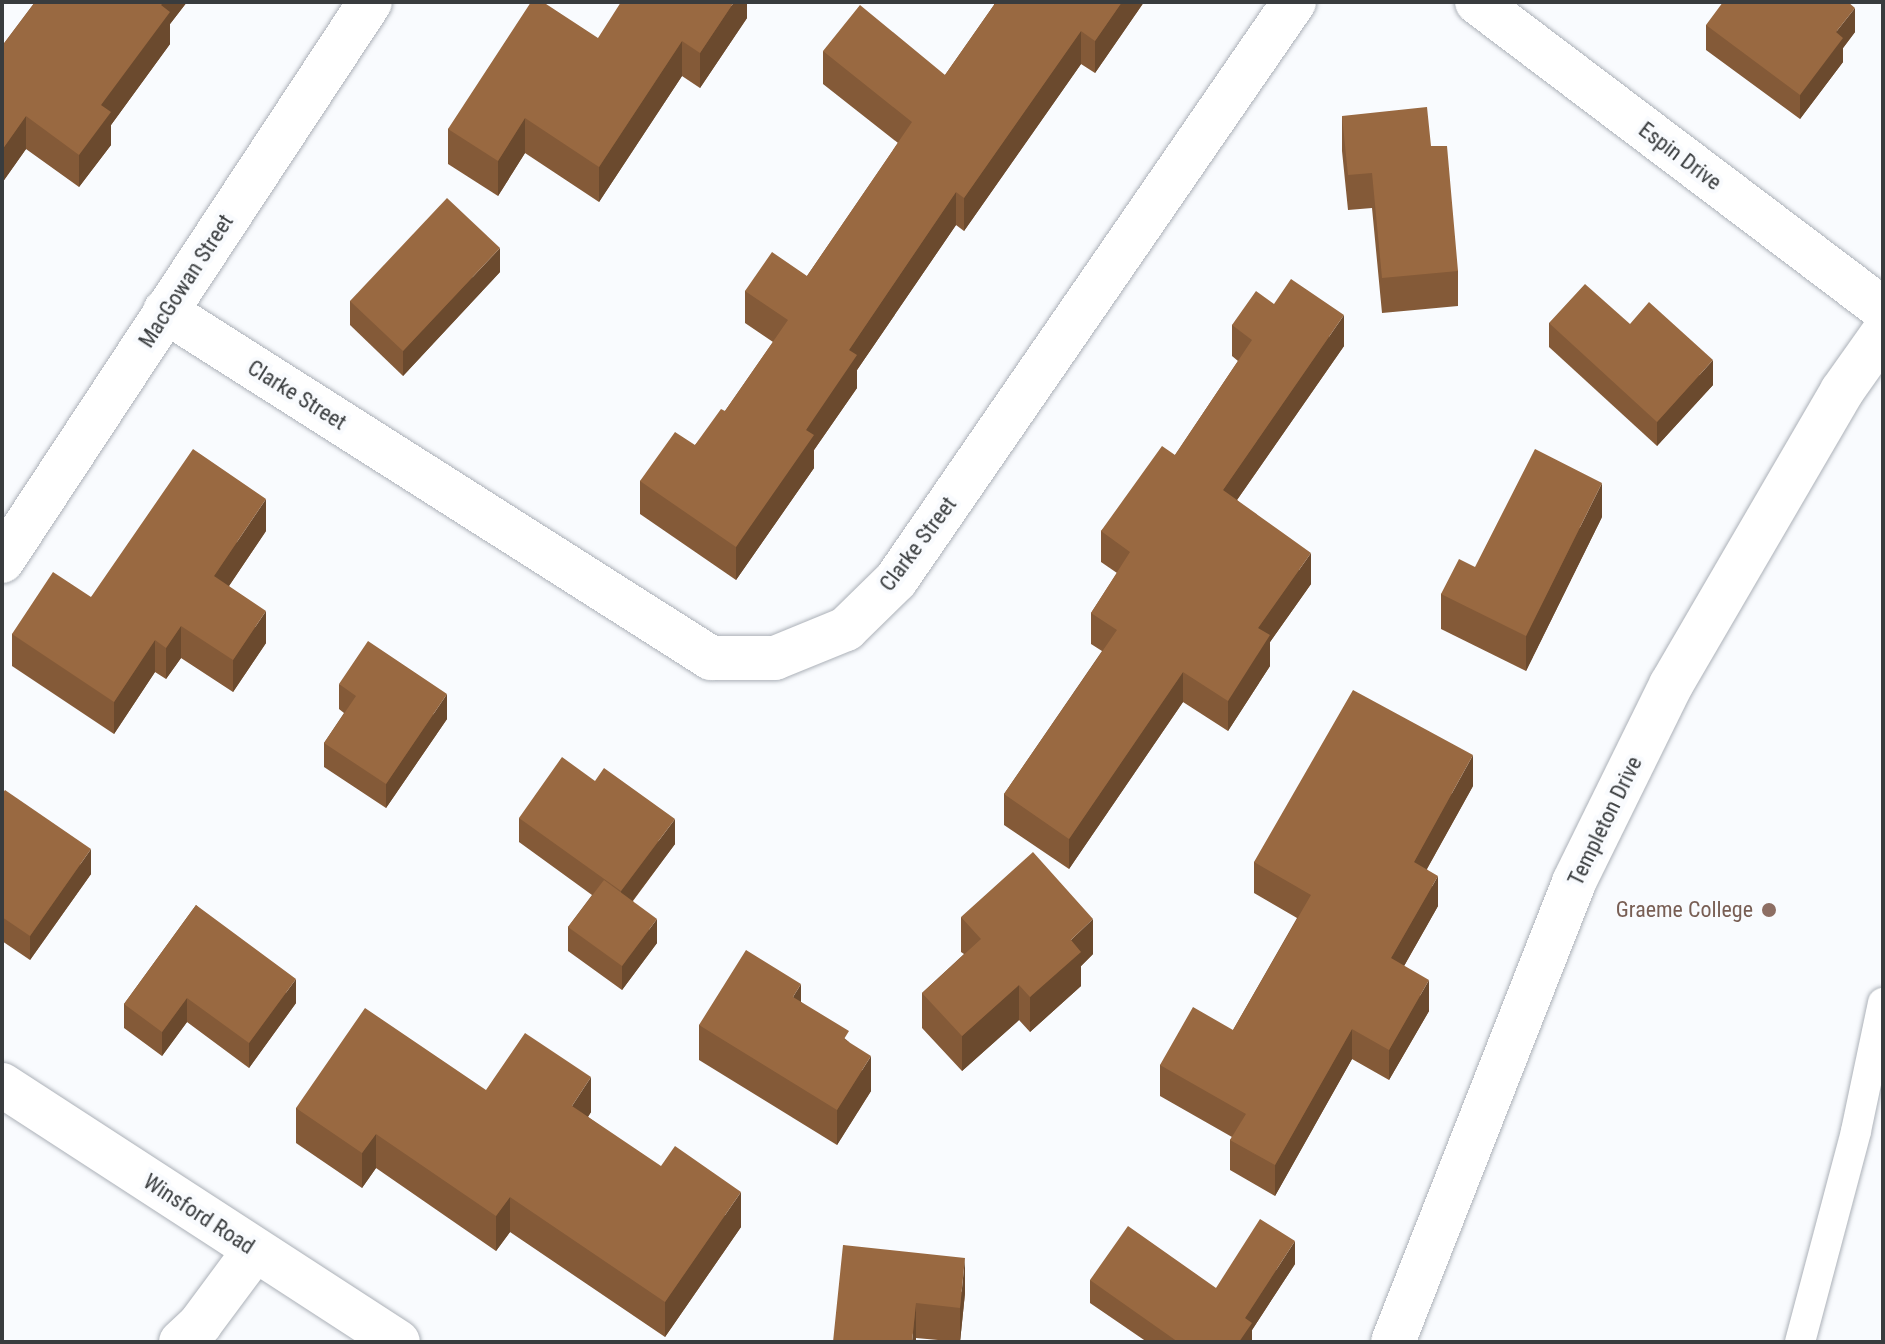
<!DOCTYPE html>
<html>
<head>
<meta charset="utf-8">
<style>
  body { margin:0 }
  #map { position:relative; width:1885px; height:1344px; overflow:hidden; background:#f9fbfe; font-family:"Roboto Condensed",sans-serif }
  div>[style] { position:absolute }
  .roads { filter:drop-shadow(0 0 2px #acb1b8) drop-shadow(0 0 2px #acb1b8) }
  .lane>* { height:30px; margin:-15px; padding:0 15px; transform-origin:15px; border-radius:15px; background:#fff }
  .street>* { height:44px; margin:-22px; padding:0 22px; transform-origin:22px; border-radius:22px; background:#fff }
  .wall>* { inset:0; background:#845a38 }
  .shaded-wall>* { inset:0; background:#6b4a2e }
  .building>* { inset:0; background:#996941 }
  .dots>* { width:22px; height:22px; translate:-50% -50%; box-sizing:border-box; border:4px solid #f9fbfe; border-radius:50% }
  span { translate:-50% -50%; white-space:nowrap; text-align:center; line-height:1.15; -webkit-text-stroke:8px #f9fbfe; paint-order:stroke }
  .street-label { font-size:22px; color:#393c3e }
  .education-label { font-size:22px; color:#785e54 }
  .right { translate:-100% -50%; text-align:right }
  .frame { position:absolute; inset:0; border:4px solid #393c3e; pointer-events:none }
</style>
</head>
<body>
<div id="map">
  <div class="roads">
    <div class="lane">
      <i style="left:1800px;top:1342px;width:218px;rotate:-75.1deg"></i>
      <i style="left:1856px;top:1131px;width:131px;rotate:-78.1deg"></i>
    </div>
    <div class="street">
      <i style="left:1477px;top:2px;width:509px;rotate:37.1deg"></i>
      <i style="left:165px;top:311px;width:647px;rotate:32.44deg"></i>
      <i style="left:711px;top:658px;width:64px"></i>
      <i style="left:775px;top:658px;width:77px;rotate:-22.2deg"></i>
      <i style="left:846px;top:629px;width:70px;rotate:-44.4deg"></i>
      <i style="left:896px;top:580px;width:702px;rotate:-55.45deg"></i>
      <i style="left:2px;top:561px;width:669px;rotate:-56.64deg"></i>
      <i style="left:2px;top:1085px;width:472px;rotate:33deg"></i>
      <i style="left:181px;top:1342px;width:26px;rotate:-43deg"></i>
      <i style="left:200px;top:1324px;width:92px;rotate:-53.4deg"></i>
      <i style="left:1393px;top:1342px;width:494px;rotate:-68.5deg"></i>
      <i style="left:1574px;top:882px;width:220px;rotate:-63.8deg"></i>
      <i style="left:1671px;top:685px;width:340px;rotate:-59.8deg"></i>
      <i style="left:1842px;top:391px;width:71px;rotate:-54.7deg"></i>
    </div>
  </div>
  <div class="wall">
    <i style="clip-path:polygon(35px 2px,187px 2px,170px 24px,170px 44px,111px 125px,111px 145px,79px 187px,26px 149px,2px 183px,2px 46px)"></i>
    <i style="clip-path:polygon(747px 2px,747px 18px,700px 88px,682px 76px,599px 202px,525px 153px,498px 196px,448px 164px,448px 129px,598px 38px)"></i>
    <i style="clip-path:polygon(994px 2px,1144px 2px,1095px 73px,1081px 64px,964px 231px,956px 225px,857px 370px,857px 388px,814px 450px,814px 468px,736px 580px,640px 514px,640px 481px,695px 445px,725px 411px,773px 342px,745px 323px,745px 291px,807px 276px,898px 143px,823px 84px,823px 51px,945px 75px,994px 5px)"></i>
    <i style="clip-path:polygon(1706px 25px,1855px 32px,1843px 48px,1843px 62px,1800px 119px,1706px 50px)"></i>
    <i style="clip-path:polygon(1342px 116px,1458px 271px,1458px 306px,1382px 313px,1372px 208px,1348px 210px,1342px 151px)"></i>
    <i style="clip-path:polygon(500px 272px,403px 376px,350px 325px,350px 301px)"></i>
    <i style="clip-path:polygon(1274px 304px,1344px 346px,1237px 500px,1311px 584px,1270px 642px,1270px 666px,1228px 731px,1183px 702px,1069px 869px,1004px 825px,1004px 794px,1102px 651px,1091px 644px,1091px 613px,1117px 573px,1101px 562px,1101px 531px,1175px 455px,1238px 361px,1232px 356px,1232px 325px)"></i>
    <i style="clip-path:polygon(1549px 323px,1630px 324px,1713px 385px,1657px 446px,1549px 347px)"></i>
    <i style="clip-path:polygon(1602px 517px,1526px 671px,1441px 629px,1441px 594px)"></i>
    <i style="clip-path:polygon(266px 531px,229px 586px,266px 643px,233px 692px,181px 658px,166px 679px,155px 672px,114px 734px,12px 666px,12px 634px,91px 597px)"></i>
    <i style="clip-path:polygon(339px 684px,447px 719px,386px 808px,324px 767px,324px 743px,344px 713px,339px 709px)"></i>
    <i style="clip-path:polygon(1473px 786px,1427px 869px,1438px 906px,1404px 966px,1429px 1011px,1389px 1080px,1352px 1059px,1275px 1196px,1230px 1170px,1230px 1140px,1232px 1137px,1160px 1096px,1160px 1065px,1233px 1030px,1297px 918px,1254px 893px,1254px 862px)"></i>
    <i style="clip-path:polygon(2px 794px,91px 874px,30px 960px,2px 941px)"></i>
    <i style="clip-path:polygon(519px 818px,675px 844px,633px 901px,657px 943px,622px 990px,568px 951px,568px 927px,592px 895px,519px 842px)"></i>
    <i style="clip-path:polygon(196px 905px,296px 1003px,249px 1068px,187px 1022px,162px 1056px,124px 1028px,124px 1004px)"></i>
    <i style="clip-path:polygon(961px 917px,1093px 954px,1081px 966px,1081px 986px,1030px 1032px,1019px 1020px,962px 1071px,922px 1028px,922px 993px,964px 954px,961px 952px)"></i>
    <i style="clip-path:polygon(801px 1002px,849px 1042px,871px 1091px,837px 1145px,699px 1060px,699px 1025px)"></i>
    <i style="clip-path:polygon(486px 1090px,591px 1112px,588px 1117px,741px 1227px,665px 1337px,510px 1232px,496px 1251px,376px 1168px,362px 1188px,296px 1143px,296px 1108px)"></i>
    <i style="clip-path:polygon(843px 1245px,965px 1293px,960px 1342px,916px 1338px)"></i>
    <i style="clip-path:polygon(1295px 1264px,1252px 1330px,1252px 1342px,1147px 1342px,1090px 1303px,1090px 1280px,1216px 1288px)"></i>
  </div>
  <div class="shaded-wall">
    <i style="clip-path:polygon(163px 2px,187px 2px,170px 24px,170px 44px,111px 125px,111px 145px,79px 187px,79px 155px,101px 105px)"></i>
    <i style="clip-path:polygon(734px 2px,747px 2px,747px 18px,700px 88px,700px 53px)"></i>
    <i style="clip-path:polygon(1122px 2px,1144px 2px,1095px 73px,1095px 41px)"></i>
    <i style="clip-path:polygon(1855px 8px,1855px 32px,1843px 48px,1843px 62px,1800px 119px,1800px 95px,1836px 32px)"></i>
    <i style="clip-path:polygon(1081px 31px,1081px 64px,964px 231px,964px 198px)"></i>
    <i style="clip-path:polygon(682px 41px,682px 76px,599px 202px,599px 167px)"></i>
    <i style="clip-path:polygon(26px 116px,26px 149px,2px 183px,2px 150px)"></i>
    <i style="clip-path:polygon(525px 118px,525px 153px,498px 196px,498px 161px)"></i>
    <i style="clip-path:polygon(956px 192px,956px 225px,857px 370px,857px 388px,814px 450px,814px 468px,736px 580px,736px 547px,806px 430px,849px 350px)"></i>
    <i style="clip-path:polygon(500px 248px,500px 272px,403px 376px,403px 351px)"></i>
    <i style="clip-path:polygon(1344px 315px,1344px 346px,1223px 520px,1223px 490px)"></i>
    <i style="clip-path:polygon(1713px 360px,1713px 385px,1657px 446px,1657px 422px)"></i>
    <i style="clip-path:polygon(1602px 483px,1602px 517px,1526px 671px,1526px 636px)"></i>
    <i style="clip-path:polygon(266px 499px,266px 531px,214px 608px,214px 576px)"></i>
    <i style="clip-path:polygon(1311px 553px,1311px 584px,1270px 642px,1270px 666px,1228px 731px,1228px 701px,1258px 628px)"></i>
    <i style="clip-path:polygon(266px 611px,266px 643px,233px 692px,233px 660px)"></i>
    <i style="clip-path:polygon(181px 626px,181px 658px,166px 679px,166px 648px)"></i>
    <i style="clip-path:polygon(155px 640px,155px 672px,114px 734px,114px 702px)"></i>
    <i style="clip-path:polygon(1183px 672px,1183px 702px,1069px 869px,1069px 839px)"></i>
    <i style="clip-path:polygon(447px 694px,447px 719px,386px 808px,386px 784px)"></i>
    <i style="clip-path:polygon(1473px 755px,1473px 786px,1414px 892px,1414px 862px)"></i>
    <i style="clip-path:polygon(675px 819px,675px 844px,621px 916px,621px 891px)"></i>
    <i style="clip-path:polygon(91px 849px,91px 874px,30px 960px,30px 936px)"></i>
    <i style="clip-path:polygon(1438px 876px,1438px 906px,1391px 989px,1391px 958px)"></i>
    <i style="clip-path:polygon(657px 919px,657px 943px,622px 990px,622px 966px)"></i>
    <i style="clip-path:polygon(1093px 919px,1093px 954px,1081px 966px,1081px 986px,1030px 1032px,1030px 997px,1071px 940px)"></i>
    <i style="clip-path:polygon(296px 979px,296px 1003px,249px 1068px,249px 1043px)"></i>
    <i style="clip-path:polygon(1429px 980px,1429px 1011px,1389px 1080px,1389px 1050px)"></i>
    <i style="clip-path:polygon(801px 984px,801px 1019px,793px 997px)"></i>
    <i style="clip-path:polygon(1019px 985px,1019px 1020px,962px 1071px,962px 1036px)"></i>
    <i style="clip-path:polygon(187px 998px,187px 1022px,162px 1056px,162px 1032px)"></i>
    <i style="clip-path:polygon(1352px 1029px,1352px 1059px,1275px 1196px,1275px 1165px)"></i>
    <i style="clip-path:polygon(871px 1056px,871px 1091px,837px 1145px,837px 1110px)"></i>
    <i style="clip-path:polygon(591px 1077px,591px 1112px,572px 1140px,572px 1106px)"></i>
    <i style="clip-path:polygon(376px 1134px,376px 1168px,362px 1188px,362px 1153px)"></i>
    <i style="clip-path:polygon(741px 1192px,741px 1227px,665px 1337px,665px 1302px)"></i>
    <i style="clip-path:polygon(510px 1197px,510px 1232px,496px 1251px,496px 1216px)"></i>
    <i style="clip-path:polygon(1295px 1241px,1295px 1264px,1252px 1330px,1252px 1342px,1239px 1342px,1245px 1318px)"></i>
    <i style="clip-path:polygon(965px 1258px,965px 1293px,960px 1342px,960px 1308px)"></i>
    <i style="clip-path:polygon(916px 1303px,916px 1342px,912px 1342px)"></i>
  </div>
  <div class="building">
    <i style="clip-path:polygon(35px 2px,163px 2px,161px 5px,170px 12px,101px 105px,111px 112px,79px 155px,26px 116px,2px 150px,2px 46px)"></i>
    <i style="clip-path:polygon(531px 2px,543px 2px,598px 38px,621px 2px,734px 2px,700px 53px,682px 41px,599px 167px,525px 118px,498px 161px,448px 129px)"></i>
    <i style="clip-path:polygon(996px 2px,1122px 2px,1095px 41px,1081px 31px,964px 198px,956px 192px,849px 350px,857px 355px,806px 430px,814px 435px,736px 547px,640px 481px,675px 432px,695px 445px,721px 409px,725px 411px,788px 320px,745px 291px,772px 252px,807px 276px,912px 122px,823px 51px,860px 5px,945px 75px)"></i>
    <i style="clip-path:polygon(1723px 2px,1793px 2px,1795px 4px,1797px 2px,1848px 2px,1855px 8px,1836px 32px,1843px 38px,1800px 95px,1706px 25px)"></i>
    <i style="clip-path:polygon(1427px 107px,1431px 146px,1447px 146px,1458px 271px,1382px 278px,1372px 173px,1348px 175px,1342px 116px)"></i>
    <i style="clip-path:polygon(447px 198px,500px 248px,403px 351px,350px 301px)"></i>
    <i style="clip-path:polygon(1291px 279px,1344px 315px,1223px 490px,1311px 553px,1258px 628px,1270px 635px,1228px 701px,1183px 672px,1069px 839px,1004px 794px,1117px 630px,1091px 613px,1130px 552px,1101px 531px,1162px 446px,1175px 455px,1252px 340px,1232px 325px,1256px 291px,1274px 304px)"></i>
    <i style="clip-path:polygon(1585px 284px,1630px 324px,1649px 302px,1713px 360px,1657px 422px,1549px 323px)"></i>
    <i style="clip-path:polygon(193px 449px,266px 499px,214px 576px,266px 611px,233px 660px,181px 626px,166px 648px,155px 640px,114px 702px,12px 634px,53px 572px,91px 597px)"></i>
    <i style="clip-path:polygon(1535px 449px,1602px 483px,1526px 636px,1441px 594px,1459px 559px,1475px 567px)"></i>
    <i style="clip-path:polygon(368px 641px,447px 694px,386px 784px,324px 743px,356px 696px,339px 684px)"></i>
    <i style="clip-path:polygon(1353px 690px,1473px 755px,1414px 862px,1438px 876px,1391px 958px,1429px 980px,1389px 1050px,1352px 1029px,1275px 1165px,1230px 1140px,1246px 1114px,1160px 1065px,1193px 1007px,1233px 1030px,1311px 895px,1254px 862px)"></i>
    <i style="clip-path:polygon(562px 757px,595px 781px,604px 768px,675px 819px,621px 891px,519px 818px)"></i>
    <i style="clip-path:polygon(5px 790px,91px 849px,30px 936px,2px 917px,2px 794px)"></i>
    <i style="clip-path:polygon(1033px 852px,1093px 919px,1071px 940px,1081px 952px,1030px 997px,1019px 985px,962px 1036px,922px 993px,981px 939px,961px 917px)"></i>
    <i style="clip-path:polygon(604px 880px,657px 919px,622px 966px,568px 927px)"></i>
    <i style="clip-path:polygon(196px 905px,296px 979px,249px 1043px,187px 998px,162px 1032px,124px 1004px)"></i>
    <i style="clip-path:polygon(746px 950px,801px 984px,793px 997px,849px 1031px,844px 1039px,871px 1056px,837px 1110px,699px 1025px)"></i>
    <i style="clip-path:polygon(365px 1008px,486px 1090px,525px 1033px,591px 1077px,572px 1106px,661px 1166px,675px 1146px,741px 1192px,665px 1302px,510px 1197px,496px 1216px,376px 1134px,362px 1153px,296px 1108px)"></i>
    <i style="clip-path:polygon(1260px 1219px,1295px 1241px,1245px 1318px,1252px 1323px,1239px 1342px,1178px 1342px,1090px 1280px,1128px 1226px,1216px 1288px)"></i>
    <i style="clip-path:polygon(843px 1245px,965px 1258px,960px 1308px,916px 1303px,912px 1342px,833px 1342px)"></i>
  </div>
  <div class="dots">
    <i style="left:1769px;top:910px;background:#8d6e63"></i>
  </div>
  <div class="street-label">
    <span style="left:1680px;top:156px;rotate:37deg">Espin Drive</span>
    <span style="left:186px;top:281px;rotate:-57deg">MacGowan Street</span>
    <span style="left:297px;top:395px;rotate:32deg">Clarke Street</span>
    <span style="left:918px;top:544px;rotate:-53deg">Clarke Street</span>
    <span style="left:1605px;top:821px;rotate:-64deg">Templeton Drive</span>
    <span style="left:199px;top:1214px;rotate:33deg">Winsford Road</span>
  </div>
  <div class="education-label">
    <span class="right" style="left:1753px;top:910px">Graeme College</span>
  </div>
  <div class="frame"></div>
</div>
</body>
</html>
